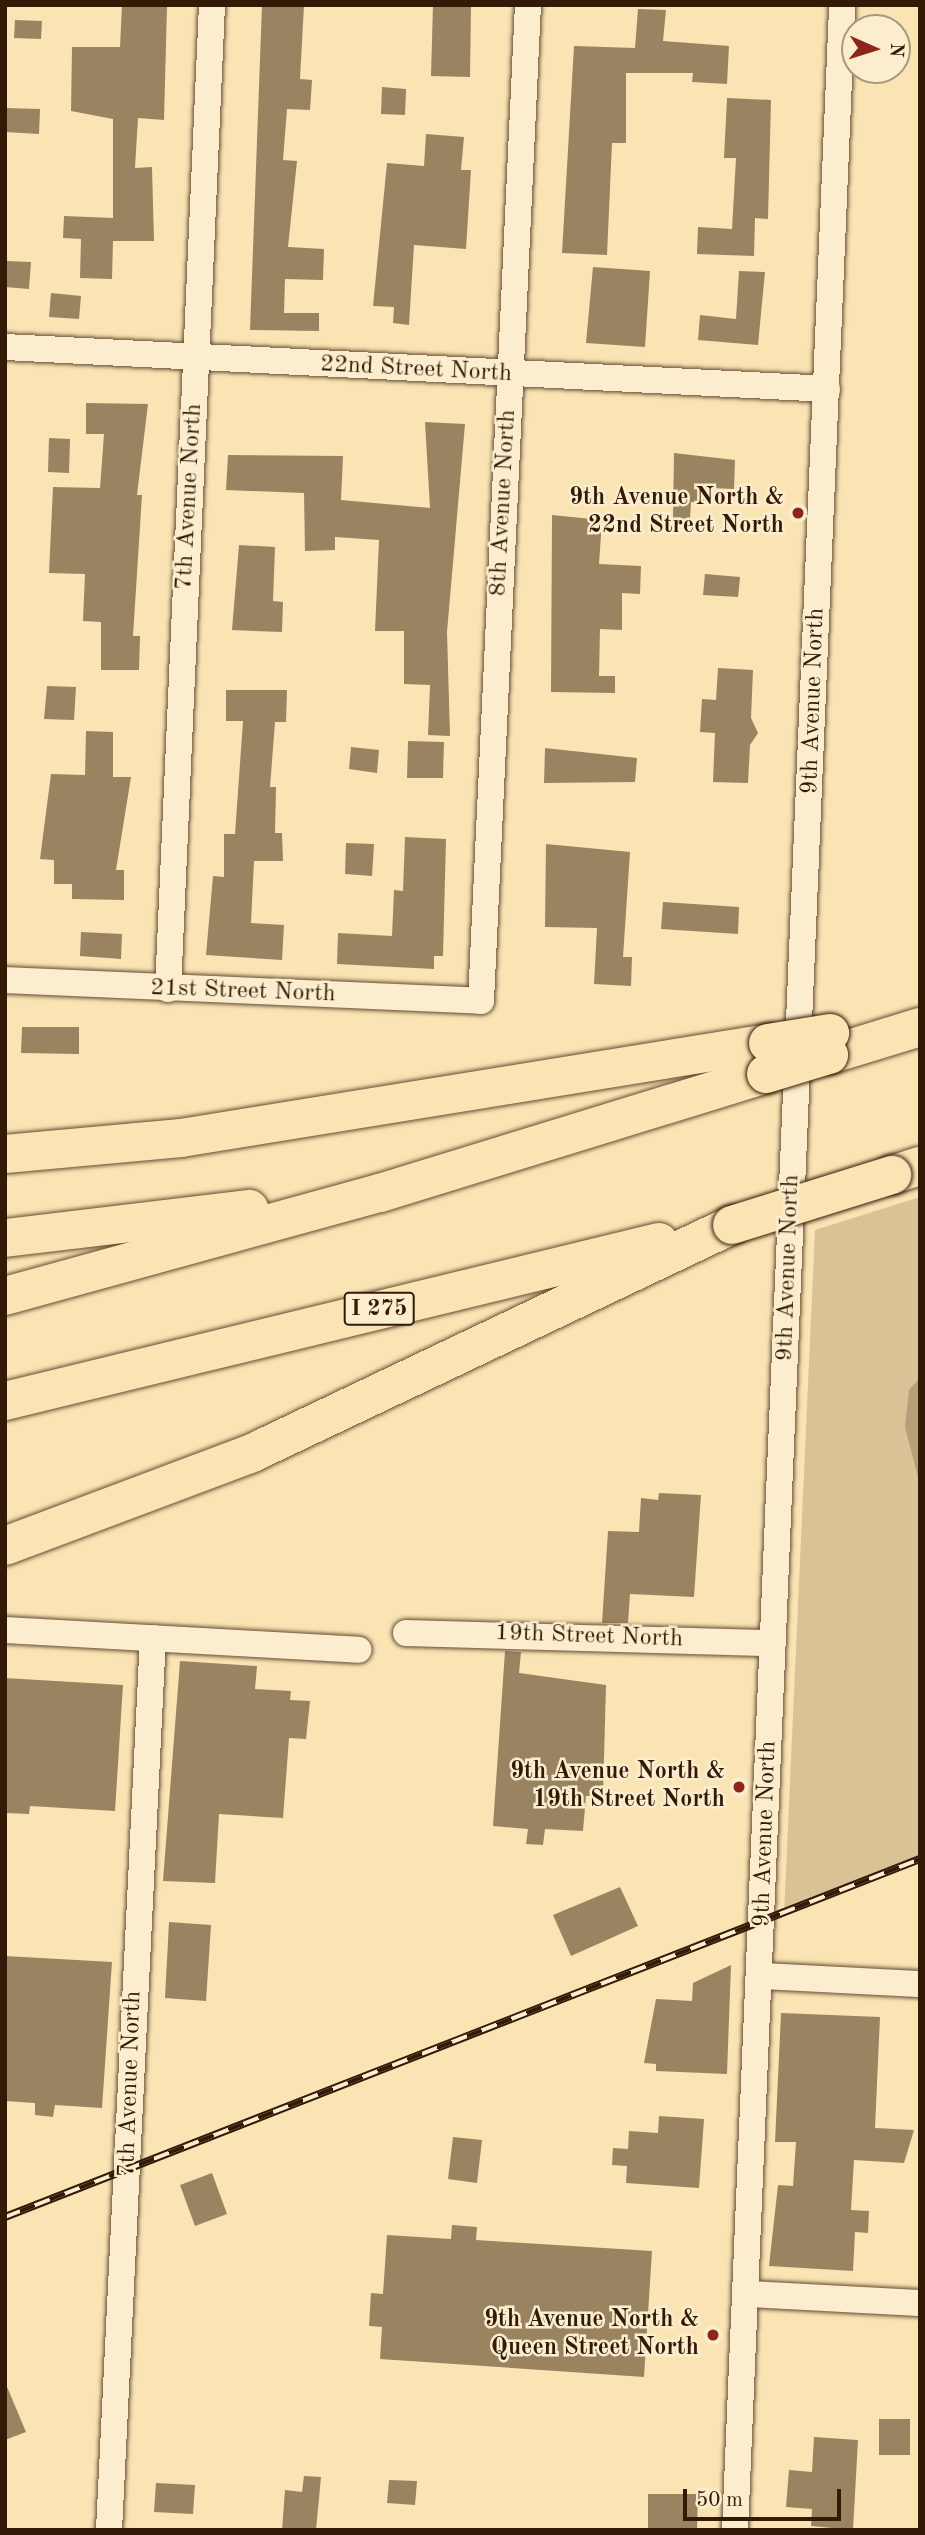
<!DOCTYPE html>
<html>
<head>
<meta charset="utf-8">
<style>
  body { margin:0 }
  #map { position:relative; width:925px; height:2535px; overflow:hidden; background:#fae4b4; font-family:"Old Standard TT",serif }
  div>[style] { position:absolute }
  .green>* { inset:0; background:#d8c296 }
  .water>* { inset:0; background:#b69f79 }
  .building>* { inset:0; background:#9a8360 }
  .roads { filter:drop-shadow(0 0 2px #644c32) drop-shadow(0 0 2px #644c32) }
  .minor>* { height:26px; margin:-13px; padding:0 13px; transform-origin:13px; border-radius:13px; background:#fcedce }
  .highway>* { height:38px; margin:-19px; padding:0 19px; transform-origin:19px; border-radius:19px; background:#fae4b4 }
  .rail>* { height:8px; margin-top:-4px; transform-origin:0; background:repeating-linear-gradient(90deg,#fcedce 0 16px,#321a06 0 32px); box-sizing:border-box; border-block:2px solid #321a06 }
  .bridges { filter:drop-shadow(0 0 2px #321a06) drop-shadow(0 0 2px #321a06) }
  .highway-bridge>* { height:38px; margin:-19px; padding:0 19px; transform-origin:19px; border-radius:19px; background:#fae4b4 }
  .dots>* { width:19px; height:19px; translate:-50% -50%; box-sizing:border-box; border:4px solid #fcedce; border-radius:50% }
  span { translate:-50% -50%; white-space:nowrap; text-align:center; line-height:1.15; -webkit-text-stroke:5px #fcedce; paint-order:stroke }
  .shield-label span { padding:2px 5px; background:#fcedce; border:2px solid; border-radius:5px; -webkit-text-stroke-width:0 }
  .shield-label { font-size:23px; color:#321a06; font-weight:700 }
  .street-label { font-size:24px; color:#321a06 }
  .poi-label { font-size:24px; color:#321a06; font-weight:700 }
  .right { translate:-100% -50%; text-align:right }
  .frame { position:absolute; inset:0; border:7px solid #321a06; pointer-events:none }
  .north { position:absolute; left:841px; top:14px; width:70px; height:70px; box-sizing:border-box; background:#fcedce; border:2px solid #ab997e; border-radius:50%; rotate:93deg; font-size:19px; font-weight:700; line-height:28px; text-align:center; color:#321a06 }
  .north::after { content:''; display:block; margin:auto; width:24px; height:32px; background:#8f2418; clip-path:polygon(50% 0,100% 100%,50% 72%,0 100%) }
  .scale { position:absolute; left:683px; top:2489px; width:158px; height:32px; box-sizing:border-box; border:4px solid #321a06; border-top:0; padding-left:9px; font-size:21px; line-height:24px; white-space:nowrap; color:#321a06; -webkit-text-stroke:5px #fcedce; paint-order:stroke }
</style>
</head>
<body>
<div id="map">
  <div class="green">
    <i style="clip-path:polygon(920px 1197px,920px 1859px,784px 1915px,815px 1230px)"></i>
  </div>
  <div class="water">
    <i style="clip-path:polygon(920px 1378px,920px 1485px,905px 1427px,909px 1390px)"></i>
  </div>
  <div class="building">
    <i style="clip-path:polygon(122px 5px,167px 6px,164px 120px,138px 118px,135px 168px,152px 167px,154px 241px,113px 241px,112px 279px,80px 278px,81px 239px,63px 238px,64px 216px,113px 218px,113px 119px,71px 111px,72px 47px,120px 47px)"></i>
    <i style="clip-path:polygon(262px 5px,304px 5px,300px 79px,312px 80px,310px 110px,287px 109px,283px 160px,297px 161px,288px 247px,324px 249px,323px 280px,285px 279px,284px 313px,319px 313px,319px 331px,250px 330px)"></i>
    <i style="clip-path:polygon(433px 5px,471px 5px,470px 77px,431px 76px)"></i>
    <i style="clip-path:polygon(638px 9px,666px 10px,663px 41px,729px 46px,727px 84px,692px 82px,693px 73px,626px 73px,626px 143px,612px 143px,607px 255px,562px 253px,574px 46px,635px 48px)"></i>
    <i style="clip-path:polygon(15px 20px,42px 21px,41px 39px,14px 38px)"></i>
    <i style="clip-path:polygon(382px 87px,406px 89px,405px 115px,381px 114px)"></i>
    <i style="clip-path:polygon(727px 98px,771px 100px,768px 219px,755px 218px,754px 256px,697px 254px,698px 227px,732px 229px,736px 158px,724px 158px)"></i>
    <i style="clip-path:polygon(5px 108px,40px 109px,39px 134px,5px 132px)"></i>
    <i style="clip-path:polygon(426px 134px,464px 137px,461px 170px,471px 170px,466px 249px,414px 245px,409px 325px,393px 323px,394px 307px,373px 306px,387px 163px,424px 166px)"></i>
    <i style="clip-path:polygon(7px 261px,31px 262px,29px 289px,5px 287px)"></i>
    <i style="clip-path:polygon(593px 267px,650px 271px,645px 347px,586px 343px)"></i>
    <i style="clip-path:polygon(739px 271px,765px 272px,758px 345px,698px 340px,700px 315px,736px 319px)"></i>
    <i style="clip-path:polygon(51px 293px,81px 296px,79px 319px,49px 317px)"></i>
    <i style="clip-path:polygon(86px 403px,148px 404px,137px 495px,142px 495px,133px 636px,140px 636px,139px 670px,101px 670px,101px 622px,83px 621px,85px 574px,49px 573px,53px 487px,100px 488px,104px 434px,86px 434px)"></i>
    <i style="clip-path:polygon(425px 422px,465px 424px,447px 632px,450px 736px,428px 735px,430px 685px,404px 684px,404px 631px,375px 631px,379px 540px,335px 537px,335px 550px,305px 551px,304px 493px,226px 490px,228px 455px,343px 456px,341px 500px,430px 508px)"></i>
    <i style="clip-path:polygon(49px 438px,70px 439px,69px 473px,48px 472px)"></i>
    <i style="clip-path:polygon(674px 453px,735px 460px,734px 489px,709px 488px,709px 503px,691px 502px,690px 519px,673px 518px)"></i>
    <i style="clip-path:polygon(552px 515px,602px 520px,599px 564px,641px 566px,640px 594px,622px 593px,622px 630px,600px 629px,599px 676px,615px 676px,615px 693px,551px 692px)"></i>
    <i style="clip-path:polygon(239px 545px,275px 547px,273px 601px,283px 602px,282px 632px,232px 630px)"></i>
    <i style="clip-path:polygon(705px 574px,740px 577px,738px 597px,703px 595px)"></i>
    <i style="clip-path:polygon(718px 668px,753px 670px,751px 718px,758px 733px,750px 745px,748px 783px,713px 782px,715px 733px,700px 732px,702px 699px,716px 700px)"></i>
    <i style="clip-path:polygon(47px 686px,76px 687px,74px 720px,44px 719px)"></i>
    <i style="clip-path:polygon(226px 690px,287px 690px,286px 722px,275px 722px,270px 787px,276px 787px,275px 833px,282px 833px,283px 861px,254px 861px,251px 923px,284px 925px,282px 960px,206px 955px,213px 876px,224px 877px,224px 834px,235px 834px,243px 721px,226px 721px)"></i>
    <i style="clip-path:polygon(86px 731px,113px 732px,113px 777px,131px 777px,116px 870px,124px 870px,124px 900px,72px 899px,72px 884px,54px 884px,54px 860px,40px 859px,51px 774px,85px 775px)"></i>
    <i style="clip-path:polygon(408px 741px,444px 742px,443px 778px,407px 778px)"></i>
    <i style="clip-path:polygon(351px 747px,379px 750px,377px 773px,349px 769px)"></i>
    <i style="clip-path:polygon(545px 748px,637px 758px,635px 782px,544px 783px)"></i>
    <i style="clip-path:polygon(405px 837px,446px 839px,443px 956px,434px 956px,434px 969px,337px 964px,338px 933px,392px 936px,394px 890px,403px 891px)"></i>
    <i style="clip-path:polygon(346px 843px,374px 844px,372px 876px,345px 874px)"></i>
    <i style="clip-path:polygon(546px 844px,630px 852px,623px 957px,632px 957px,631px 986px,594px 984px,597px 928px,545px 927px)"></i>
    <i style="clip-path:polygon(663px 902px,739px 907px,738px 934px,661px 929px)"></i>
    <i style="clip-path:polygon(81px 932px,122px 934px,121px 959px,80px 956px)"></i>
    <i style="clip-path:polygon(22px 1027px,79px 1027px,79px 1054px,21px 1053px)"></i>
    <i style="clip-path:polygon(659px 1493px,701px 1495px,694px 1597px,630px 1594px,628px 1623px,602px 1623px,608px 1531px,639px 1532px,641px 1498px,658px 1500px)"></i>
    <i style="clip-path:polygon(505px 1651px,521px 1652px,519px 1673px,606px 1685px,603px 1796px,586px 1796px,583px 1831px,545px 1829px,543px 1845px,526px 1844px,528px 1829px,493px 1826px)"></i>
    <i style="clip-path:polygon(180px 1661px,257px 1666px,255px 1689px,291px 1691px,290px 1700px,310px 1701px,306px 1739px,289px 1738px,283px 1818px,219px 1814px,215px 1883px,163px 1881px)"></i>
    <i style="clip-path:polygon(5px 1678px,123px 1685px,115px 1811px,30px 1806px,29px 1814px,5px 1813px)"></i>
    <i style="clip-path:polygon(620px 1887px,638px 1926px,571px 1956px,553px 1915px)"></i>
    <i style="clip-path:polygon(169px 1922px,211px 1925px,206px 2001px,165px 1998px)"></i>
    <i style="clip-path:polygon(5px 1956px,112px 1962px,102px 2108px,55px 2105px,53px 2117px,35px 2115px,35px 2103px,5px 2101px)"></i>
    <i style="clip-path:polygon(731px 1965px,727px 2074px,656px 2071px,656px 2064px,644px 2063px,656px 1999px,692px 2001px,693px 1983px)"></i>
    <i style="clip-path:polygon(781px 2013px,880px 2017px,875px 2128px,914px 2130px,904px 2163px,854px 2160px,851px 2210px,869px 2211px,868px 2233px,855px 2232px,853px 2271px,769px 2266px,778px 2185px,793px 2186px,796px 2142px,775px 2142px)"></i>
    <i style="clip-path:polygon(659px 2116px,704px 2119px,699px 2188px,626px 2183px,627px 2166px,612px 2165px,613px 2148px,628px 2149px,629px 2131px,658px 2133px)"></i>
    <i style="clip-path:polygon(453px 2137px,482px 2140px,477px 2183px,448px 2179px)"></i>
    <i style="clip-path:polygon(212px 2173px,227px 2214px,195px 2226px,180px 2185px)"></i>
    <i style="clip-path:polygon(452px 2225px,477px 2227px,476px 2240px,652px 2251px,644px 2377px,380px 2359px,382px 2327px,369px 2326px,371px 2293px,383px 2294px,387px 2235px,451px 2239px)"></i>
    <i style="clip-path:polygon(5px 2382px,26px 2432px,5px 2440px)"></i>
    <i style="clip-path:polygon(879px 2419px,910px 2419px,910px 2455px,879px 2455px)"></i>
    <i style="clip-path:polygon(814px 2437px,858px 2440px,853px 2530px,811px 2526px,812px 2509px,786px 2507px,789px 2470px,812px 2472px)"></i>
    <i style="clip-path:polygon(304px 2476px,321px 2477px,316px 2530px,282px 2530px,285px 2490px,302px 2492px)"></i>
    <i style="clip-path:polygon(389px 2480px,417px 2481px,415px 2505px,387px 2503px)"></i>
    <i style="clip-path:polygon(156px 2483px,195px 2485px,193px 2514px,154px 2512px)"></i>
    <i style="clip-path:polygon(648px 2494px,698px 2494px,697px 2530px,648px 2530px)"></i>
  </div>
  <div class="roads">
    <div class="minor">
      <i style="left:5px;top:347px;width:823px;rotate:2.92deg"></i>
      <i style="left:5px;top:980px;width:476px;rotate:2.5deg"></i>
      <i style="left:481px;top:1001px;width:997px;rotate:-87.3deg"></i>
      <i style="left:168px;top:989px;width:985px;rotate:-87.44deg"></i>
      <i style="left:5px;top:1630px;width:354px;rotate:3.2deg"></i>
      <i style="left:406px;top:1633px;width:367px;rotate:1.6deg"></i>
      <i style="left:761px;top:1976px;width:159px;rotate:2.9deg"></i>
      <i style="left:748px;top:2294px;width:172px;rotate:3deg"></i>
      <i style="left:109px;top:2530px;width:893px;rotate:-87.18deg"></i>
      <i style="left:735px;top:2530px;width:2527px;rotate:-87.57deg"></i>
    </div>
    <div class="highway">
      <i style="left:829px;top:1055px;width:95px;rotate:-17.1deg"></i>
      <i style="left:5px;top:1154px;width:177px;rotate:-5.2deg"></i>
      <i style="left:181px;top:1138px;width:595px;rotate:-9.19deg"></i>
      <i style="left:892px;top:1175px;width:29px;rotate:-18deg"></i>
      <i style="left:5px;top:1238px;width:246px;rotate:-6.8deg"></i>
      <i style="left:5px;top:1296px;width:389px;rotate:-15.4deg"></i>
      <i style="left:380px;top:1193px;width:404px;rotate:-17.1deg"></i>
      <i style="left:5px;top:1401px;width:673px;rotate:-13.66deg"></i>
      <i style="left:5px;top:1546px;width:262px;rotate:-20.6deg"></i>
      <i style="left:250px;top:1454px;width:534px;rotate:-25.41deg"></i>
    </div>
  </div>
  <div class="rail">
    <i style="left:5px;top:2217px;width:983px;rotate:-21.37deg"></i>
  </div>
  <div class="bridges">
    <div class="highway-bridge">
      <i style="left:768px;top:1043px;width:63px;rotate:-9.2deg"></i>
      <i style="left:766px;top:1074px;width:66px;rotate:-16.8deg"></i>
      <i style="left:732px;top:1225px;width:168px;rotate:-17.4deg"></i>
    </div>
  </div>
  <div class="dots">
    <i style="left:798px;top:513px;background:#8f2418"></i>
    <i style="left:739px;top:1787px;background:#8f2418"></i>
    <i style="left:713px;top:2335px;background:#8f2418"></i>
  </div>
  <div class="shield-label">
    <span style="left:379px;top:1309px">I 275</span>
  </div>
  <div class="street-label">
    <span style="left:416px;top:370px;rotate:3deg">22nd Street North</span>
    <span style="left:190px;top:497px;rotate:-87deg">7th Avenue North</span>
    <span style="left:504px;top:503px;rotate:-87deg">8th Avenue North</span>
    <span style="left:814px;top:701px;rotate:-88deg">9th Avenue North</span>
    <span style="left:243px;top:992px;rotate:2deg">21st Street North</span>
    <span style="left:789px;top:1268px;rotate:-88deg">9th Avenue North</span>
    <span style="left:589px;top:1637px;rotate:2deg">19th Street North</span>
    <span style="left:766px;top:1834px;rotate:-88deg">9th Avenue North</span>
    <span style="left:131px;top:2084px;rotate:-88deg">7th Avenue North</span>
  </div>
  <div class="poi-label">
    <span class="right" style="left:784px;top:513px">9th Avenue North &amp;<br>22nd Street North</span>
    <span class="right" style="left:725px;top:1787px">9th Avenue North &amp;<br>19th Street North</span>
    <span class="right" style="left:699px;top:2335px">9th Avenue North &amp;<br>Queen Street North</span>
  </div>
  <div class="frame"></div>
  <div class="north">N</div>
  <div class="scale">50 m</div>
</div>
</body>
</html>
